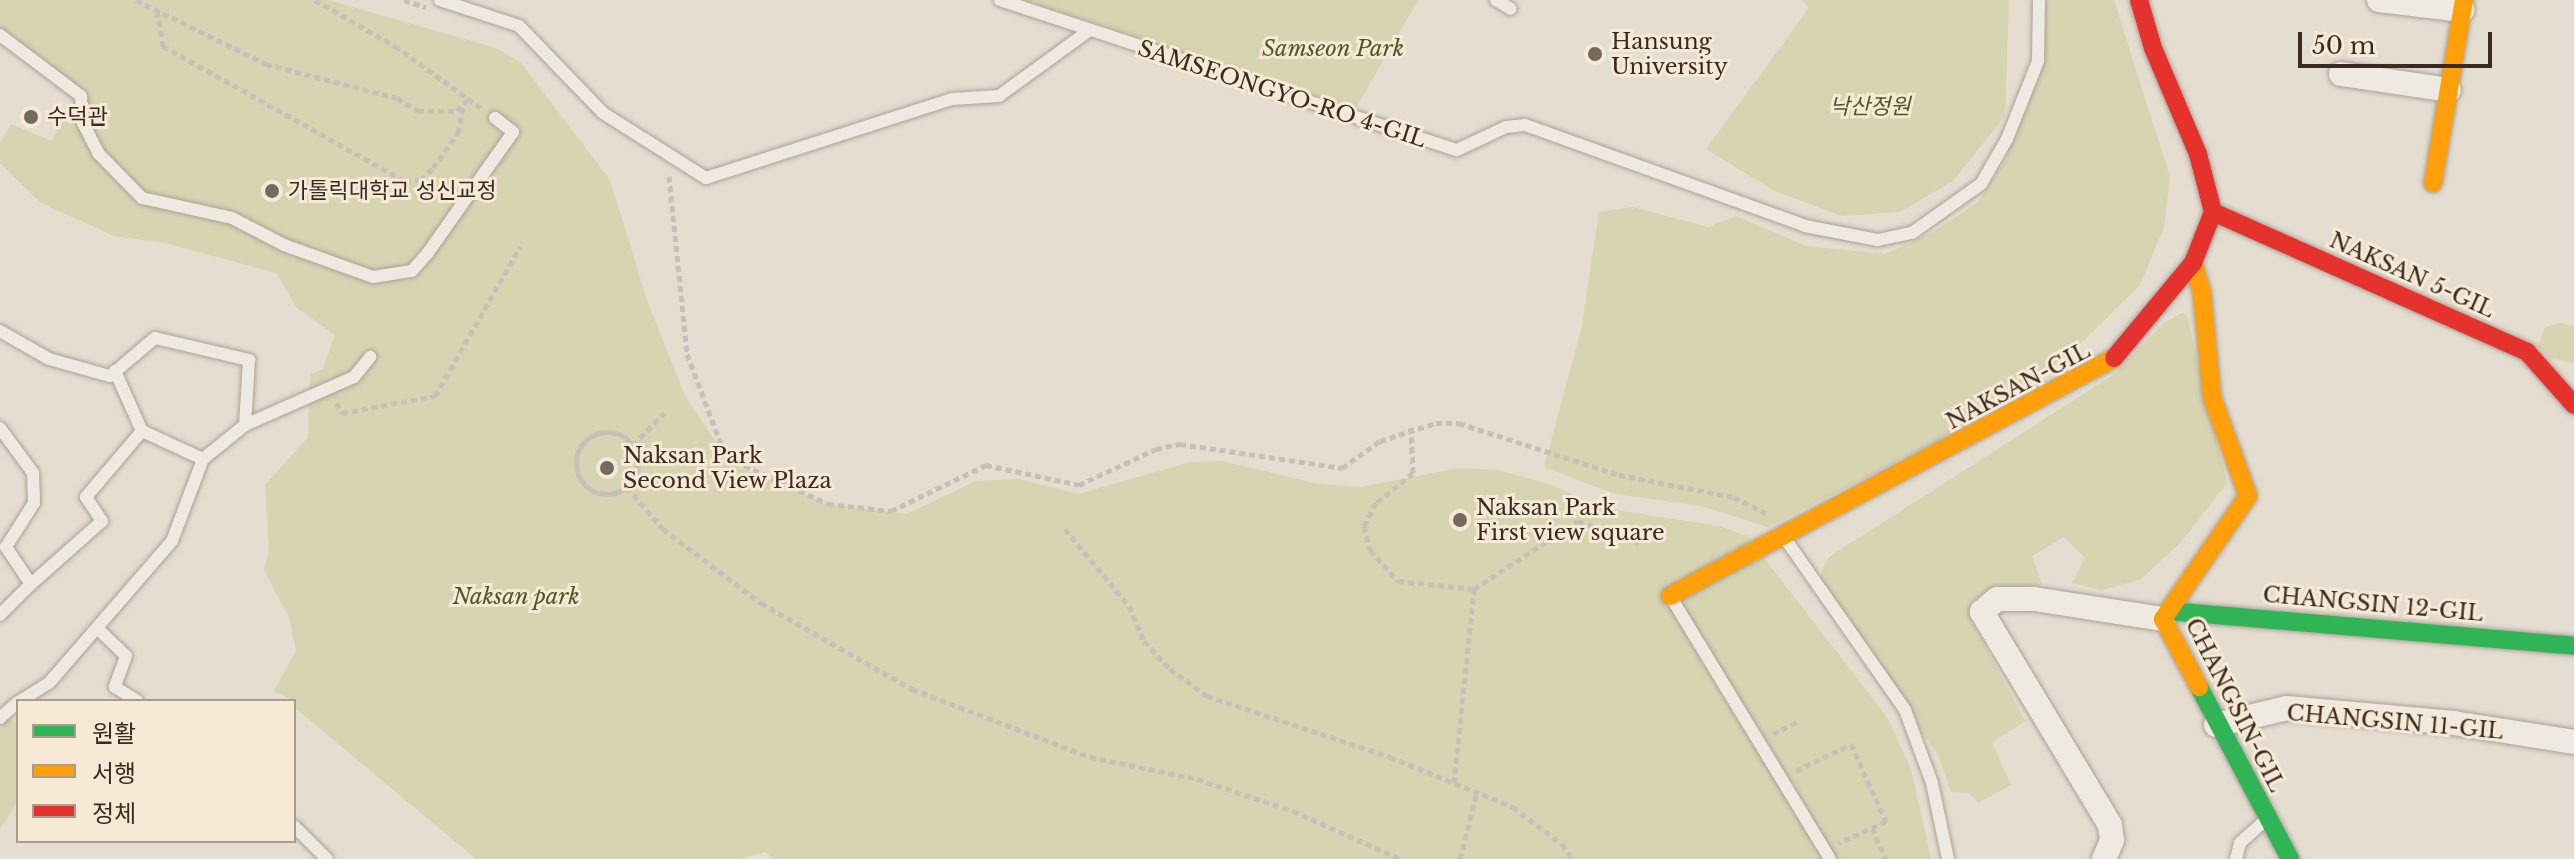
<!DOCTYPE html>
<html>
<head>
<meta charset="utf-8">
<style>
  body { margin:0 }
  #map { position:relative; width:2574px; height:859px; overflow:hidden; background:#e5ddd0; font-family:"Libre Baskerville","Noto Sans KR",serif }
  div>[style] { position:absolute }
  .green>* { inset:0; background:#d7d4b2 }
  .path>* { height:5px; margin-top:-2.5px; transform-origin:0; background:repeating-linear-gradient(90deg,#c6c0b8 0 6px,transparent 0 10px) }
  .path>.ring { margin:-2.5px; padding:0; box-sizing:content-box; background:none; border:5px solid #c6c0b8; border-radius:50% }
  .roads { filter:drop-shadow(0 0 2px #aba298) drop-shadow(0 0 2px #aba298) }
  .lane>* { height:12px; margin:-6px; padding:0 6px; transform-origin:6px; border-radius:6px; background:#eee9e1 }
  .street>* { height:24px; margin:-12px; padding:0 12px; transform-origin:12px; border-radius:12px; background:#eee9e1 }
  .fast>* { height:18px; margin:-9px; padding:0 9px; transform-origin:9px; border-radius:9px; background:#30b455 }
  .slow>* { height:18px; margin:-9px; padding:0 9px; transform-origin:9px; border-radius:9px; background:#ff9f0a }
  .jam>* { height:18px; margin:-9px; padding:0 9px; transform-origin:9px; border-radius:9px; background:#e5322d }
  .dots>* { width:22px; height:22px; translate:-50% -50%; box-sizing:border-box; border:4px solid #f6ead6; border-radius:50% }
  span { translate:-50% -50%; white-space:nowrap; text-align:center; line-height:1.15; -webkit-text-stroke:6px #f6ead6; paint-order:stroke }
  .poi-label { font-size:22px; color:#3b2a20 }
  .left { translate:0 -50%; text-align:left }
  .park-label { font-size:22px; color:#4f5726; font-style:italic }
  .street-label { font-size:22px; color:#3b2a20 }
  .legend { position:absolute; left:16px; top:699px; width:280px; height:144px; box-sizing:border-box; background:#f6ead6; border:2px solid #ab9d8d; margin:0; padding:10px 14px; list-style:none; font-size:24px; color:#3b2a20 }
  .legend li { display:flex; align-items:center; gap:16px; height:40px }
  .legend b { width:40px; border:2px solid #ab9d8d }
  .scale { position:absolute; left:2298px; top:32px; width:194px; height:36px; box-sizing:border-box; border:4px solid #3b2a20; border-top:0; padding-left:10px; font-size:24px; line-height:28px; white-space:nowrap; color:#3b2a20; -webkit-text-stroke:6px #f6ead6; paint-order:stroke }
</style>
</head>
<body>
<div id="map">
  <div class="green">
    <i style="clip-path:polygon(0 0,328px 0,496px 48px,520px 62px,610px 180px,647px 300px,685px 396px,726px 457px,740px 468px,828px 504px,907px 514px,976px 481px,1019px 479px,1079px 494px,1190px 462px,1222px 461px,1319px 484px,1361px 487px,1459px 468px,1499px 470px,1552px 485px,1602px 508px,1719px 526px,1747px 536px,1887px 717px,1911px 769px,1931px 859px,773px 859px,766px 852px,740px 859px,476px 859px,294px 707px,294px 701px,274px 691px,296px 651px,289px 617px,264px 570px,269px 550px,265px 485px,308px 437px,310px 374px,323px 369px,335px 335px,297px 308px,276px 273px,165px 243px,114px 236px,41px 203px,0 163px,0 143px,11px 124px,51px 141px,81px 93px,0 38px)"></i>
    <i style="clip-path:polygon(1024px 0,1418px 0,1356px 108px)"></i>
    <i style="clip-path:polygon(1802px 0,2009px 0,2005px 116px,1953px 181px,1900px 212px,1842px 216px,1773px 190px,1706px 149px,1809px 8px)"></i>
    <i style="clip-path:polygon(2046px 0,2114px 0,2170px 177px,2164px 227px,2140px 285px,2067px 357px,1931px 445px,1768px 527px,1701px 506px,1615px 494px,1544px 467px,1581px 330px,1599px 212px,1632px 207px,1709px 227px,1736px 216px,1806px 246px,1885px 254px,1933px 232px,1978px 202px,2005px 161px,2043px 67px)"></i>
    <i style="clip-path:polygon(2182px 313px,2187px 316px,2227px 483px,2181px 542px,2140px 580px,2102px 590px,2072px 583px,2085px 558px,2064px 537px,2032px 556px,2042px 585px,1996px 588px,1973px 600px,1972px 621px,2025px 721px,1992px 743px,2011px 785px,1978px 803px,1969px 793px,1951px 792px,1938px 755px,1821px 584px,1822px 570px,1829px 557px,2113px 375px,2164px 323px)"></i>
    <i style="clip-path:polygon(2560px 323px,2574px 326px,2574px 363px,2550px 358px,2538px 346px,2545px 327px)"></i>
    <i style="clip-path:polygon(7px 717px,18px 724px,18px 801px,0 829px,0 729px)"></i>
  </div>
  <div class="path">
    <i style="left:136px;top:0;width:145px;rotate:26.2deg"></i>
    <i style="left:266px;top:64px;width:135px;rotate:14.5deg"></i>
    <i style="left:397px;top:98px;width:25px;rotate:32deg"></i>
    <i style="left:418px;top:111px;width:39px"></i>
    <i style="left:457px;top:111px;width:16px;rotate:-47deg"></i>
    <i style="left:315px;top:0;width:92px;rotate:29.9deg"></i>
    <i style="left:395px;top:46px;width:106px;rotate:35.8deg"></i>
    <i style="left:404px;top:0;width:23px;rotate:18deg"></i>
    <i style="left:157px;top:11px;width:36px;rotate:80deg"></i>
    <i style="left:163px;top:46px;width:277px;rotate:29.2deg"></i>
    <i style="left:405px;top:181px;width:16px;rotate:-4deg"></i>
    <i style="left:421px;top:180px;width:17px;rotate:-45deg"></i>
    <i style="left:433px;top:168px;width:43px;rotate:-54.5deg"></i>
    <i style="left:458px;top:133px;width:26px;rotate:-79deg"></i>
    <i style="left:669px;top:176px;width:179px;rotate:84.2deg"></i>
    <i style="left:687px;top:354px;width:110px;rotate:69.3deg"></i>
    <i style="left:726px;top:457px;width:112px;rotate:24.7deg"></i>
    <i style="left:828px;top:504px;width:63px;rotate:6.3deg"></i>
    <i style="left:891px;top:511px;width:106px;rotate:-25.8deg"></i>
    <i style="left:986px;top:465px;width:95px;rotate:12.1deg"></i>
    <i style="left:1079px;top:485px;width:85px;rotate:-25.1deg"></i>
    <i style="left:1156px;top:449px;width:25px;rotate:-12deg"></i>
    <i style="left:1180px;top:444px;width:164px;rotate:8.4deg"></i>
    <i style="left:1342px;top:468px;width:47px;rotate:-35.4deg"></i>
    <i style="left:1380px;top:441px;width:59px;rotate:-17.8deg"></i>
    <i style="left:1436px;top:423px;width:23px"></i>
    <i style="left:1459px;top:423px;width:168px;rotate:18deg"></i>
    <i style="left:1619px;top:475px;width:117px;rotate:10.8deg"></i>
    <i style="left:1734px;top:497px;width:37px;rotate:27deg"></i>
    <i style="left:336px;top:403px;width:12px;rotate:59deg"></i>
    <i style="left:342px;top:413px;width:95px;rotate:-10.4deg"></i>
    <i style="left:435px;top:396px;width:172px;rotate:-60.3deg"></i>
    <i style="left:1411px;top:427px;width:46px;rotate:87.5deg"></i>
    <i style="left:1413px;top:473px;width:48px;rotate:141deg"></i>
    <i style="left:1376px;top:503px;width:26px;rotate:118deg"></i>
    <i style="left:1364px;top:526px;width:25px;rotate:76deg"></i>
    <i style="left:1370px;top:550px;width:42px;rotate:47.9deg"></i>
    <i style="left:1398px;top:581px;width:76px;rotate:6deg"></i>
    <i style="left:1474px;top:589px;width:124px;rotate:-33.2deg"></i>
    <i style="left:1578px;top:521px;width:65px;rotate:19.8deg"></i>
    <i class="ring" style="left:576px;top:432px;width:57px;height:57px"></i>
    <i style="left:633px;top:445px;width:45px;rotate:-45.9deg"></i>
    <i style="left:627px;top:487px;width:55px;rotate:49.4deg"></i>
    <i style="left:663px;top:529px;width:123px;rotate:37.1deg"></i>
    <i style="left:761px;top:603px;width:174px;rotate:29.7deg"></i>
    <i style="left:912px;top:689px;width:191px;rotate:20.9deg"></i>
    <i style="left:1090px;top:757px;width:109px;rotate:11.6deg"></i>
    <i style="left:1197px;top:779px;width:101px;rotate:18.4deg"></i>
    <i style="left:1293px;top:811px;width:118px;rotate:24deg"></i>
    <i style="left:1065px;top:529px;width:100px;rotate:50.3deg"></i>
    <i style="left:1129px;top:606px;width:38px;rotate:67deg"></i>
    <i style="left:1144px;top:641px;width:38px;rotate:47deg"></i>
    <i style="left:1170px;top:669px;width:46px;rotate:36.1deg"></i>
    <i style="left:1207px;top:696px;width:193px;rotate:18.4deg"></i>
    <i style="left:1390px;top:757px;width:133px;rotate:22.1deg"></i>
    <i style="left:1513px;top:807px;width:61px;rotate:37.1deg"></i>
    <i style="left:1562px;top:844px;width:18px;rotate:56deg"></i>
    <i style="left:1773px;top:734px;width:30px;rotate:-27deg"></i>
    <i style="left:1796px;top:771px;width:61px;rotate:-26.1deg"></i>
    <i style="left:1851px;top:744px;width:85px;rotate:65.6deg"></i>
    <i style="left:1886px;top:821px;width:52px;rotate:154.9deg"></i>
    <i style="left:1454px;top:783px;width:195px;rotate:-84.1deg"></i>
    <i style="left:1872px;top:828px;width:34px;rotate:66deg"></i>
    <i style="left:1460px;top:859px;width:69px;rotate:-75.8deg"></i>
  </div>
  <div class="roads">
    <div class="lane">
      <i style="left:440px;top:0;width:83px;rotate:18.2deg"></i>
      <i style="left:519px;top:26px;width:121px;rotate:46deg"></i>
      <i style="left:603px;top:113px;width:122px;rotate:32.3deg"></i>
      <i style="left:706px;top:178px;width:258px;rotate:-17.8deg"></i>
      <i style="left:952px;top:99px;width:47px;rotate:-3.7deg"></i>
      <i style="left:999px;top:96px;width:109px;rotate:-36deg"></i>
      <i style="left:1000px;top:0;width:481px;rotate:18.2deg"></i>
      <i style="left:1457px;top:150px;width:54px;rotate:-25.1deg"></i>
      <i style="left:1506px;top:127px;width:19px;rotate:-6deg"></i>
      <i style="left:1525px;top:125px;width:298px;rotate:19.8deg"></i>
      <i style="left:1805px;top:226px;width:74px;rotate:10.9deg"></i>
      <i style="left:1878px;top:240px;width:35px;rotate:-12deg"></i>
      <i style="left:1912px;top:233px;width:85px;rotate:-35.4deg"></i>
      <i style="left:1981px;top:184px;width:52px;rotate:-60deg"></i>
      <i style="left:2007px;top:139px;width:84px;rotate:-68.3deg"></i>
      <i style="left:2038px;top:61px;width:61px;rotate:-89.1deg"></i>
      <i style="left:1496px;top:0;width:17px;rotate:31deg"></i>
      <i style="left:0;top:35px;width:101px;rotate:37deg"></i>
      <i style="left:81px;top:96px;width:27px;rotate:86deg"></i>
      <i style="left:83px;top:123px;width:34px;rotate:63deg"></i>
      <i style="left:98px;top:153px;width:63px;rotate:45.6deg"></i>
      <i style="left:142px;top:198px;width:92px;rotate:12.5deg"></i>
      <i style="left:232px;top:218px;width:59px;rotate:27.4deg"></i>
      <i style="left:284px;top:245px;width:95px;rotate:19.8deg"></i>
      <i style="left:373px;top:277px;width:39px;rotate:-9deg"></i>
      <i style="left:412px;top:271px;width:23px;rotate:-49deg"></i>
      <i style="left:427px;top:254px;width:149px;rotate:-54.8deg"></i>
      <i style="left:513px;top:132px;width:23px;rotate:-142deg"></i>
      <i style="left:0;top:331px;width:56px;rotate:29.7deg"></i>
      <i style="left:49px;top:359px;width:63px;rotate:15.6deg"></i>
      <i style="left:110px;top:376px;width:59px;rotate:-40.2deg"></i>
      <i style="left:155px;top:338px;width:97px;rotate:13.2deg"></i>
      <i style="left:249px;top:360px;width:65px;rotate:93.5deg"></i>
      <i style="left:115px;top:371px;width:66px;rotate:65.8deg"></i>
      <i style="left:142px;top:431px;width:67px;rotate:24.7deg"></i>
      <i style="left:0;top:428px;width:56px;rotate:53.7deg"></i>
      <i style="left:33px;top:473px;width:30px;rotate:88deg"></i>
      <i style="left:34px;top:503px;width:52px;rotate:122.5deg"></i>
      <i style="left:6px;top:547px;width:45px;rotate:56deg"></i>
      <i style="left:31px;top:584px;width:44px;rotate:135deg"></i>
      <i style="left:1784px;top:537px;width:211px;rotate:55deg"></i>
      <i style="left:1905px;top:710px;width:78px;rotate:69.7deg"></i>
      <i style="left:1932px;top:783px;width:78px;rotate:78.1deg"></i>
      <i style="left:31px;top:584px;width:95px;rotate:-41.6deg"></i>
      <i style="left:102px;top:521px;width:29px;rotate:-124deg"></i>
      <i style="left:86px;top:497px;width:87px;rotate:-49.7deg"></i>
      <i style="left:1672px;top:599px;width:304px;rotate:58.7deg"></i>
      <i style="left:97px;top:628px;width:40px;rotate:44deg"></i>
      <i style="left:126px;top:656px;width:33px;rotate:110deg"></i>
      <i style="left:115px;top:687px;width:26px;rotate:32deg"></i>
      <i style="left:20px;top:701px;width:34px;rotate:-32deg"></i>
      <i style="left:49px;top:683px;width:188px;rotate:-49.1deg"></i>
      <i style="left:172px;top:541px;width:88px;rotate:-69.3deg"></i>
      <i style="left:203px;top:459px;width:54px;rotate:-39deg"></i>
      <i style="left:245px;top:425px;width:119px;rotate:-23.8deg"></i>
      <i style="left:354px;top:377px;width:26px;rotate:-51deg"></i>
      <i style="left:0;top:718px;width:24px;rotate:-42deg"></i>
      <i style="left:294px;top:826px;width:47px;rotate:45deg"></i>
      <i style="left:2236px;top:859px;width:16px;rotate:-76deg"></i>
      <i style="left:2240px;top:843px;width:36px;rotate:-42deg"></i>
    </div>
    <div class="street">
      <i style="left:2379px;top:0;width:84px;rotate:6.9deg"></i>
      <i style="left:2341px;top:74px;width:109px;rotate:8.4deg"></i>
      <i style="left:2216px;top:725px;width:73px;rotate:-13.5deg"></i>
      <i style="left:2287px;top:708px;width:168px;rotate:5.1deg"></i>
      <i style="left:2454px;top:723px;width:121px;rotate:9deg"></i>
      <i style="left:2104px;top:859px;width:21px;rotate:-67deg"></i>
      <i style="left:2112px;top:840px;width:15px;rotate:-98deg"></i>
      <i style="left:2110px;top:825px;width:249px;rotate:-121deg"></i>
      <i style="left:1982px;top:612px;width:20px;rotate:-41deg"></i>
      <i style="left:1997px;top:599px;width:37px"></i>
      <i style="left:2034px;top:599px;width:131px;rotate:8.8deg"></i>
    </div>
    <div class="fast">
      <i style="left:2169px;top:611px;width:407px;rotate:4.9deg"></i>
      <i style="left:2199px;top:687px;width:195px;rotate:62.1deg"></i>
    </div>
    <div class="slow">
      <i style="left:2433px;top:183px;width:186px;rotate:-80.4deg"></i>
      <i style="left:2193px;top:263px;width:31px;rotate:73deg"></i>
      <i style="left:2202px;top:293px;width:104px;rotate:84.5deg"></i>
      <i style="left:2212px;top:397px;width:105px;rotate:70deg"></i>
      <i style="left:2248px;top:496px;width:150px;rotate:124.6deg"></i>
      <i style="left:2163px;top:619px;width:77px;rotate:62.1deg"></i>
      <i style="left:1670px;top:596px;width:504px;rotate:-28.19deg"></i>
    </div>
    <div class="jam">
      <i style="left:2213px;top:212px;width:344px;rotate:24deg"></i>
      <i style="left:2527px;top:352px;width:71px;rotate:48.4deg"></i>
      <i style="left:2114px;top:358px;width:124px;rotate:-50.3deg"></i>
      <i style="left:2193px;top:263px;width:55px;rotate:-68.6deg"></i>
      <i style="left:2213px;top:212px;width:60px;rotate:-104.5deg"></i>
      <i style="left:2198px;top:154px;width:115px;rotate:-113deg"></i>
      <i style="left:2153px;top:48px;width:50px;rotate:-106.3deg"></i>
    </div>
  </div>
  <div class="dots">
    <i style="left:1595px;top:54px;background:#76695e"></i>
    <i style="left:31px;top:117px;background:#76695e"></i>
    <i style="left:272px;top:191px;background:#76695e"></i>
    <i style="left:607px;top:468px;background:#76695e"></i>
    <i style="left:1460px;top:520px;background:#76695e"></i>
  </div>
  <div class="poi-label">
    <span class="left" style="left:1611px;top:54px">Hansung<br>University</span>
    <span class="left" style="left:47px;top:117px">수덕관</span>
    <span class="left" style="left:288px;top:191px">가톨릭대학교 성신교정</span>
    <span class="left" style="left:623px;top:468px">Naksan Park<br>Second View Plaza</span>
    <span class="left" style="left:1476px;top:520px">Naksan Park<br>First view square</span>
  </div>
  <div class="park-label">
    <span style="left:1333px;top:49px">Samseon Park</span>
    <span style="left:1870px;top:107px">낙산정원</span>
    <span style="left:516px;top:597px">Naksan park</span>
  </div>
  <div class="street-label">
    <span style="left:1282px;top:94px;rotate:18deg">SAMSEONGYO-RO 4-GIL</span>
    <span style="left:2412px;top:275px;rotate:24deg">NAKSAN 5-GIL</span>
    <span style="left:2018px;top:386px;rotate:-28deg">NAKSAN-GIL</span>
    <span style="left:2373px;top:604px;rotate:5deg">CHANGSIN 12-GIL</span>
    <span style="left:2235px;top:705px;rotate:63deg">CHANGSIN-GIL</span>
    <span style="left:2395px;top:722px;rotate:5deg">CHANGSIN 11-GIL</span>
  </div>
  <ul class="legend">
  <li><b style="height:10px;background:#30b455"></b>원활</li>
  <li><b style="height:10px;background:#ff9f0a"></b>서행</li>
  <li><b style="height:10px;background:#e5322d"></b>정체</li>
  </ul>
  <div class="scale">50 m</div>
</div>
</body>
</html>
